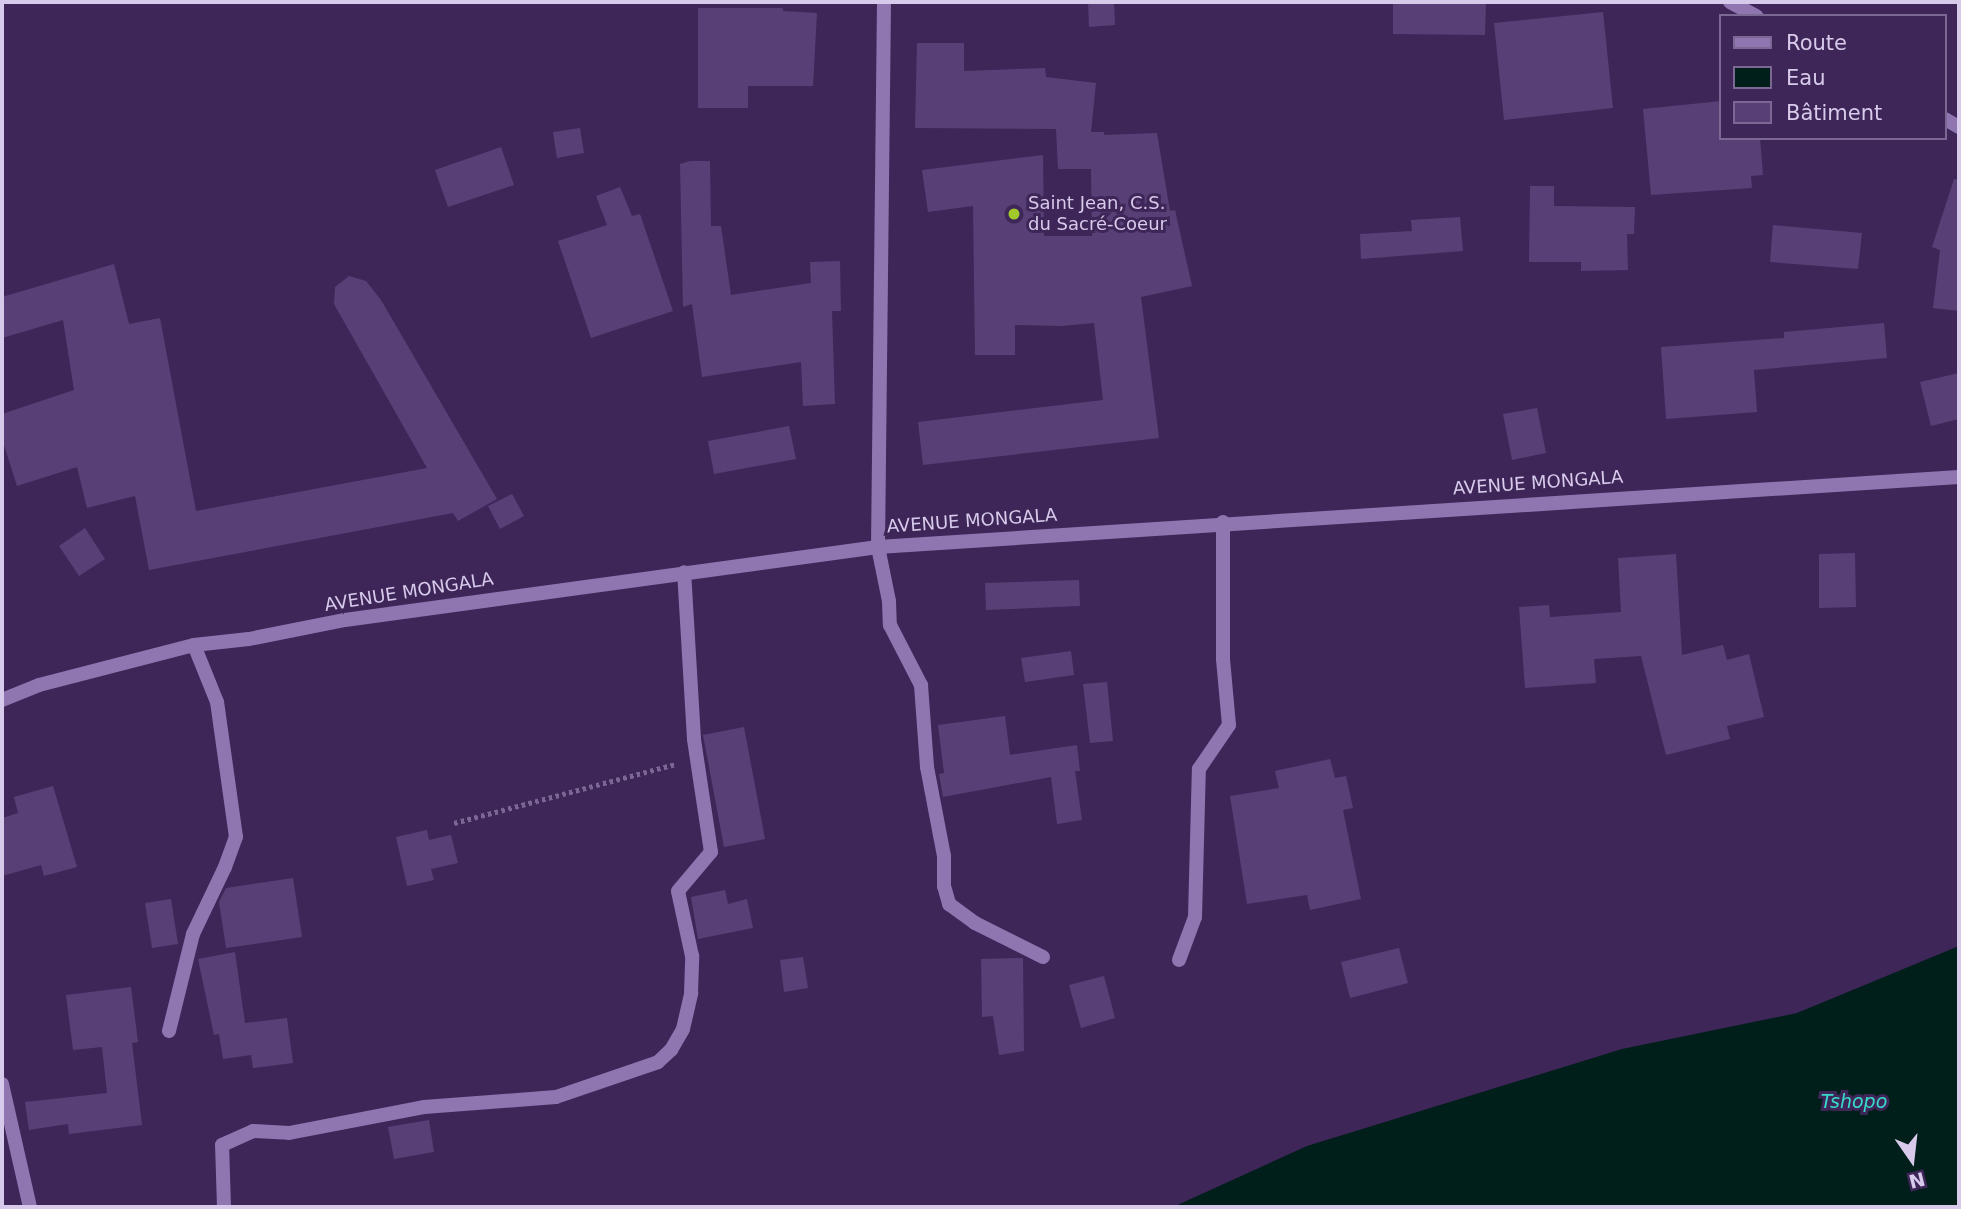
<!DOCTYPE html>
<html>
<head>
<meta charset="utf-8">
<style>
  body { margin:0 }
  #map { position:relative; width:1961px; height:1209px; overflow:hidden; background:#3e2659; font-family:"DejaVu Sans",sans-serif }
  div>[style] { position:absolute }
  .water>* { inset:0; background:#001e1a }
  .building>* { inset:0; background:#584076 }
  .path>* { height:4.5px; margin-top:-2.25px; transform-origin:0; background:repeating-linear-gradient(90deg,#7b6793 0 3.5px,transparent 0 7px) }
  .minor>* { height:14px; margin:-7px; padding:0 7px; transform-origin:7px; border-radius:7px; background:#8f76b0 }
  .tertiary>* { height:14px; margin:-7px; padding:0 7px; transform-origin:7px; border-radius:7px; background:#8f76b0 }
  .dots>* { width:19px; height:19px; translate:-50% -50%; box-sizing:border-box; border:4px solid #3e2659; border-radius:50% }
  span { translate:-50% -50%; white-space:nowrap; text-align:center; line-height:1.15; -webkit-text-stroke:6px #3e2659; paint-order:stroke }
  .poi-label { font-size:18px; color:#d7caea }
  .left { translate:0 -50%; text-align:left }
  .street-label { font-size:18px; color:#d7caea }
  .water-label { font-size:19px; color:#37dbc9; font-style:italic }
  .frame { position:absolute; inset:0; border:4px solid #d7caea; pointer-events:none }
  .legend { position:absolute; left:1719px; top:14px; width:228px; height:126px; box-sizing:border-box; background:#3e2659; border:2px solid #7b6893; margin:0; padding:9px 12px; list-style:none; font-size:21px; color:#d7caea }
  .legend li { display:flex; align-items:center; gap:14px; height:35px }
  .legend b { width:35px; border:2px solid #7b6893 }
  .north { position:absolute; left:1877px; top:1125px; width:70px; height:70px; -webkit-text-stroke:5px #3e2659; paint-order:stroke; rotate:166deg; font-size:19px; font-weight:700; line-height:28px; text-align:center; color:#d7caea }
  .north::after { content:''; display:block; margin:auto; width:24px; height:32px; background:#d7caea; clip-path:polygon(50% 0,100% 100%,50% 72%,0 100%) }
</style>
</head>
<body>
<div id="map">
  <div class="water">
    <i style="clip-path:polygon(1959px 946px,1959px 1207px,1173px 1207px,1307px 1146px,1622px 1049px,1797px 1013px)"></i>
  </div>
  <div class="building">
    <i style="clip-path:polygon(1088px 2px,1114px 2px,1115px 25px,1089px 27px)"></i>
    <i style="clip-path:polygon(1393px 2px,1486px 2px,1485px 35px,1393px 34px)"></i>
    <i style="clip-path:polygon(698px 8px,783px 8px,783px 11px,817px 13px,813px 86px,748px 86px,748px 108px,698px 108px)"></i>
    <i style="clip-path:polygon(1603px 12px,1613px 108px,1504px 120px,1494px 23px)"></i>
    <i style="clip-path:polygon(917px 43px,964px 43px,964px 71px,1045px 68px,1046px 77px,1096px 83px,1091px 132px,1104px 132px,1104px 135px,1157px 133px,1170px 211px,1175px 210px,1192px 286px,1141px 297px,1159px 438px,923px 465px,918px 422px,1103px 400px,1094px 323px,1061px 326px,1015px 325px,1015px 355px,975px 355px,973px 206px,928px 212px,922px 170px,1043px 155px,1044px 236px,1092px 236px,1091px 169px,1058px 169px,1056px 129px,915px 128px)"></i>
    <i style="clip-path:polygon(1721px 101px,1721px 138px,1760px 138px,1763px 175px,1751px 176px,1752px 188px,1651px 195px,1643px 109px)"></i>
    <i style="clip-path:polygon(580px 128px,584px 153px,557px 158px,553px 132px)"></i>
    <i style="clip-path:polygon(501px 147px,514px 185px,448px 207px,435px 170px)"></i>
    <i style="clip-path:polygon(690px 161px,710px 161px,711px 226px,721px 226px,731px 295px,811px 283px,810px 262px,840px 261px,841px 311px,832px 311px,835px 404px,803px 406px,801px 362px,702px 377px,692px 304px,683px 307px,680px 164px)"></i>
    <i style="clip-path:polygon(1954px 179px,1959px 180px,1959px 311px,1933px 308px,1940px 250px,1932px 247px)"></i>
    <i style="clip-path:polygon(1530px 186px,1554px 186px,1554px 206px,1635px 207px,1634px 234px,1627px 234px,1628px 270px,1581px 271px,1581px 262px,1529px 262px)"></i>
    <i style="clip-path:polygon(620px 187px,632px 216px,640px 214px,673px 311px,591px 338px,558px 241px,607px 225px,596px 196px)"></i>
    <i style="clip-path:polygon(1460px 217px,1463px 251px,1361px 259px,1360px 234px,1412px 231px,1411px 220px)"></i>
    <i style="clip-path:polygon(1773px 225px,1862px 233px,1858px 269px,1770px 262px)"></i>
    <i style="clip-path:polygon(114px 264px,129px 324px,160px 318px,196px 511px,427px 468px,334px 304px,335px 287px,349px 276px,366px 281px,381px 300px,497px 499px,458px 521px,453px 513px,149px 570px,135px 496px,87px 508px,77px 467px,17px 486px,2px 439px,2px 414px,74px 390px,63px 320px,2px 338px,2px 297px)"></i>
    <i style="clip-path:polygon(1884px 323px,1887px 358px,1754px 370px,1757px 412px,1666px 419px,1661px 347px,1784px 338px,1784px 332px)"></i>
    <i style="clip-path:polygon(1959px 373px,1959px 419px,1931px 426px,1920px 382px)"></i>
    <i style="clip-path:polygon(1537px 408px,1546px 453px,1512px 460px,1503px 414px)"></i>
    <i style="clip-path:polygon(789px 426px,796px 459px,714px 474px,708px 441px)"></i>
    <i style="clip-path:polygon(512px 494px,524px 516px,500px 529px,488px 506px)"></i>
    <i style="clip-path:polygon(85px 528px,105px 559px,79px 576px,59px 546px)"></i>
    <i style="clip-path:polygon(1855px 553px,1856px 607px,1819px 608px,1819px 554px)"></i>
    <i style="clip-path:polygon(1676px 554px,1682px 655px,1723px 645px,1727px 660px,1749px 654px,1764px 717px,1727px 726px,1730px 739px,1666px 755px,1641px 656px,1594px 659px,1596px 683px,1525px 688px,1519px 607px,1549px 605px,1550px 617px,1621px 612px,1618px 558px)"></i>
    <i style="clip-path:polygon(1079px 580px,1080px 606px,986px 610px,985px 583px)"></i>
    <i style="clip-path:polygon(1071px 651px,1074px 675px,1025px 682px,1021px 658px)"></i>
    <i style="clip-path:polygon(1107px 682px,1113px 741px,1090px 743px,1083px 684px)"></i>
    <i style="clip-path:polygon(1005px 716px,1010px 755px,1077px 745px,1080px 771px,1075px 771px,1082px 820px,1057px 824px,1051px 777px,943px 797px,939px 774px,944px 773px,938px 725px)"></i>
    <i style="clip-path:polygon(744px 727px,765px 839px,724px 847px,703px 735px)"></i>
    <i style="clip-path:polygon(1330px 759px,1335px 778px,1346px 776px,1353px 808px,1343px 810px,1361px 899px,1310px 910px,1307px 895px,1247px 904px,1230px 796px,1279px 788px,1275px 771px)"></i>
    <i style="clip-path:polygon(53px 786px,77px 867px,44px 876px,41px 865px,2px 876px,2px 818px,18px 813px,14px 797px)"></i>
    <i style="clip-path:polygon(427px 830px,429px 840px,451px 835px,458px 863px,431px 869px,434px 880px,407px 886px,396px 837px)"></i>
    <i style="clip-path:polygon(293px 878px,302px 937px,226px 948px,219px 902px,226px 888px)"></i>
    <i style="clip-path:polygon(725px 890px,728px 904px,747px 899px,753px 928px,698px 939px,691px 897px)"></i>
    <i style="clip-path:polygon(171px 899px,178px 944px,152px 948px,145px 903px)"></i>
    <i style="clip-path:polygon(1399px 948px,1408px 983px,1350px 998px,1341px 962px)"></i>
    <i style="clip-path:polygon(235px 952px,245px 1023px,287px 1018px,293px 1063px,253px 1068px,251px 1055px,223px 1059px,219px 1034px,214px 1035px,198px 959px)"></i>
    <i style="clip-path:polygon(803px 957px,808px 988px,784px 992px,780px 960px)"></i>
    <i style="clip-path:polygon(1023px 958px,1024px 1051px,999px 1055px,993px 1016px,982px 1017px,981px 959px)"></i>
    <i style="clip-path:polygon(1104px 976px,1115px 1018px,1081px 1028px,1069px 985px)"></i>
    <i style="clip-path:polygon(131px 987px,138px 1042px,132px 1043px,142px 1125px,69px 1134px,68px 1124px,29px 1130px,25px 1102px,107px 1093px,102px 1047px,73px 1050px,66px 995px)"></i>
    <i style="clip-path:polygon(429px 1120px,434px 1152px,394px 1159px,388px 1127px)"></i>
  </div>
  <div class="path">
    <i style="left:454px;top:823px;width:230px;rotate:-14.9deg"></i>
  </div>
  <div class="minor">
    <i style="left:884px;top:2px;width:545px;rotate:90.63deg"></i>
    <i style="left:878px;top:547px;width:55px;rotate:78.5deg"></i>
    <i style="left:889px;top:601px;width:24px;rotate:88deg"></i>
    <i style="left:890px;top:625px;width:68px;rotate:62.7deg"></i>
    <i style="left:921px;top:685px;width:82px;rotate:85.8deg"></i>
    <i style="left:927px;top:767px;width:91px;rotate:79.2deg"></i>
    <i style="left:944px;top:856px;width:30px;rotate:90deg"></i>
    <i style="left:944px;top:886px;width:19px;rotate:74deg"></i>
    <i style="left:949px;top:904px;width:32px;rotate:36deg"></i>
    <i style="left:975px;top:923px;width:76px;rotate:26.6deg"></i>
    <i style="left:1730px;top:2px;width:30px;rotate:28deg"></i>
    <i style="left:1945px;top:119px;width:16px;rotate:30deg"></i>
    <i style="left:1179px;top:960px;width:46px;rotate:-69.6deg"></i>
    <i style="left:1195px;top:917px;width:148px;rotate:-88.5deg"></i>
    <i style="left:1199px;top:769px;width:53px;rotate:-55.7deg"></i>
    <i style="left:1229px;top:725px;width:66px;rotate:-95.2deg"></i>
    <i style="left:1223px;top:659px;width:137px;rotate:-90deg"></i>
    <i style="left:169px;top:1031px;width:100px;rotate:-76.1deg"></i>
    <i style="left:193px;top:934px;width:74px;rotate:-64.5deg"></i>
    <i style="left:225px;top:867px;width:32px;rotate:-70deg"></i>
    <i style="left:236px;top:837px;width:136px;rotate:-98deg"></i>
    <i style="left:217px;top:702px;width:61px;rotate:-112deg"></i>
    <i style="left:2px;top:1084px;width:126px;rotate:77.2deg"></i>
    <i style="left:224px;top:1207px;width:62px;rotate:-91.8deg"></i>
    <i style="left:222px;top:1145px;width:34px;rotate:-24deg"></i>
    <i style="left:253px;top:1131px;width:36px;rotate:3deg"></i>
    <i style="left:289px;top:1133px;width:137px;rotate:-10.9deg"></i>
    <i style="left:424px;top:1107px;width:132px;rotate:-4.3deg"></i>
    <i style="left:556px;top:1097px;width:108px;rotate:-18.9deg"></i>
    <i style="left:658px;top:1062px;width:18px;rotate:-43deg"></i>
    <i style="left:671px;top:1050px;width:24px;rotate:-60deg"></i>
    <i style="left:683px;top:1029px;width:37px;rotate:-77deg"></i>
    <i style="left:691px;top:993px;width:37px;rotate:-88deg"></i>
    <i style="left:692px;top:956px;width:66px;rotate:-102.2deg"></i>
    <i style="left:678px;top:891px;width:51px;rotate:-49.8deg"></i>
    <i style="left:711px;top:852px;width:114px;rotate:-98.6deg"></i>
    <i style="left:694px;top:739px;width:167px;rotate:-93.4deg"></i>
  </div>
  <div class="tertiary">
    <i style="left:2px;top:700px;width:40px;rotate:-22deg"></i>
    <i style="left:39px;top:685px;width:160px;rotate:-14.5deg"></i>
    <i style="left:194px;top:645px;width:55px;rotate:-6.2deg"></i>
    <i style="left:249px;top:639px;width:98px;rotate:-11.2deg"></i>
    <i style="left:345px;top:620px;width:538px;rotate:-7.8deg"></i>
    <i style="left:878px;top:547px;width:1083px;rotate:-3.71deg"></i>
  </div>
  <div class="dots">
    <i style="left:1014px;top:214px;background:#a1c92a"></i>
  </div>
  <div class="poi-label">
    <span class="left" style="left:1028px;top:214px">Saint Jean, C.S.<br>du Sacré-Coeur</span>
  </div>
  <div class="street-label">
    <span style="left:1538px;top:483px;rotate:-4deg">AVENUE MONGALA</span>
    <span style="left:972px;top:521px;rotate:-4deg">AVENUE MONGALA</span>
    <span style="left:409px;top:592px;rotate:-9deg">AVENUE MONGALA</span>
  </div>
  <div class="water-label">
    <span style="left:1854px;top:1102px">Tshopo</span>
  </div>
  <div class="frame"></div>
  <ul class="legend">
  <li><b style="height:9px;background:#8f76b0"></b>Route</li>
  <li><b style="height:19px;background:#001e1a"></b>Eau</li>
  <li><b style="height:19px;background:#584076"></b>Bâtiment</li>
  </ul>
  <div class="north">N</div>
</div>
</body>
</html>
